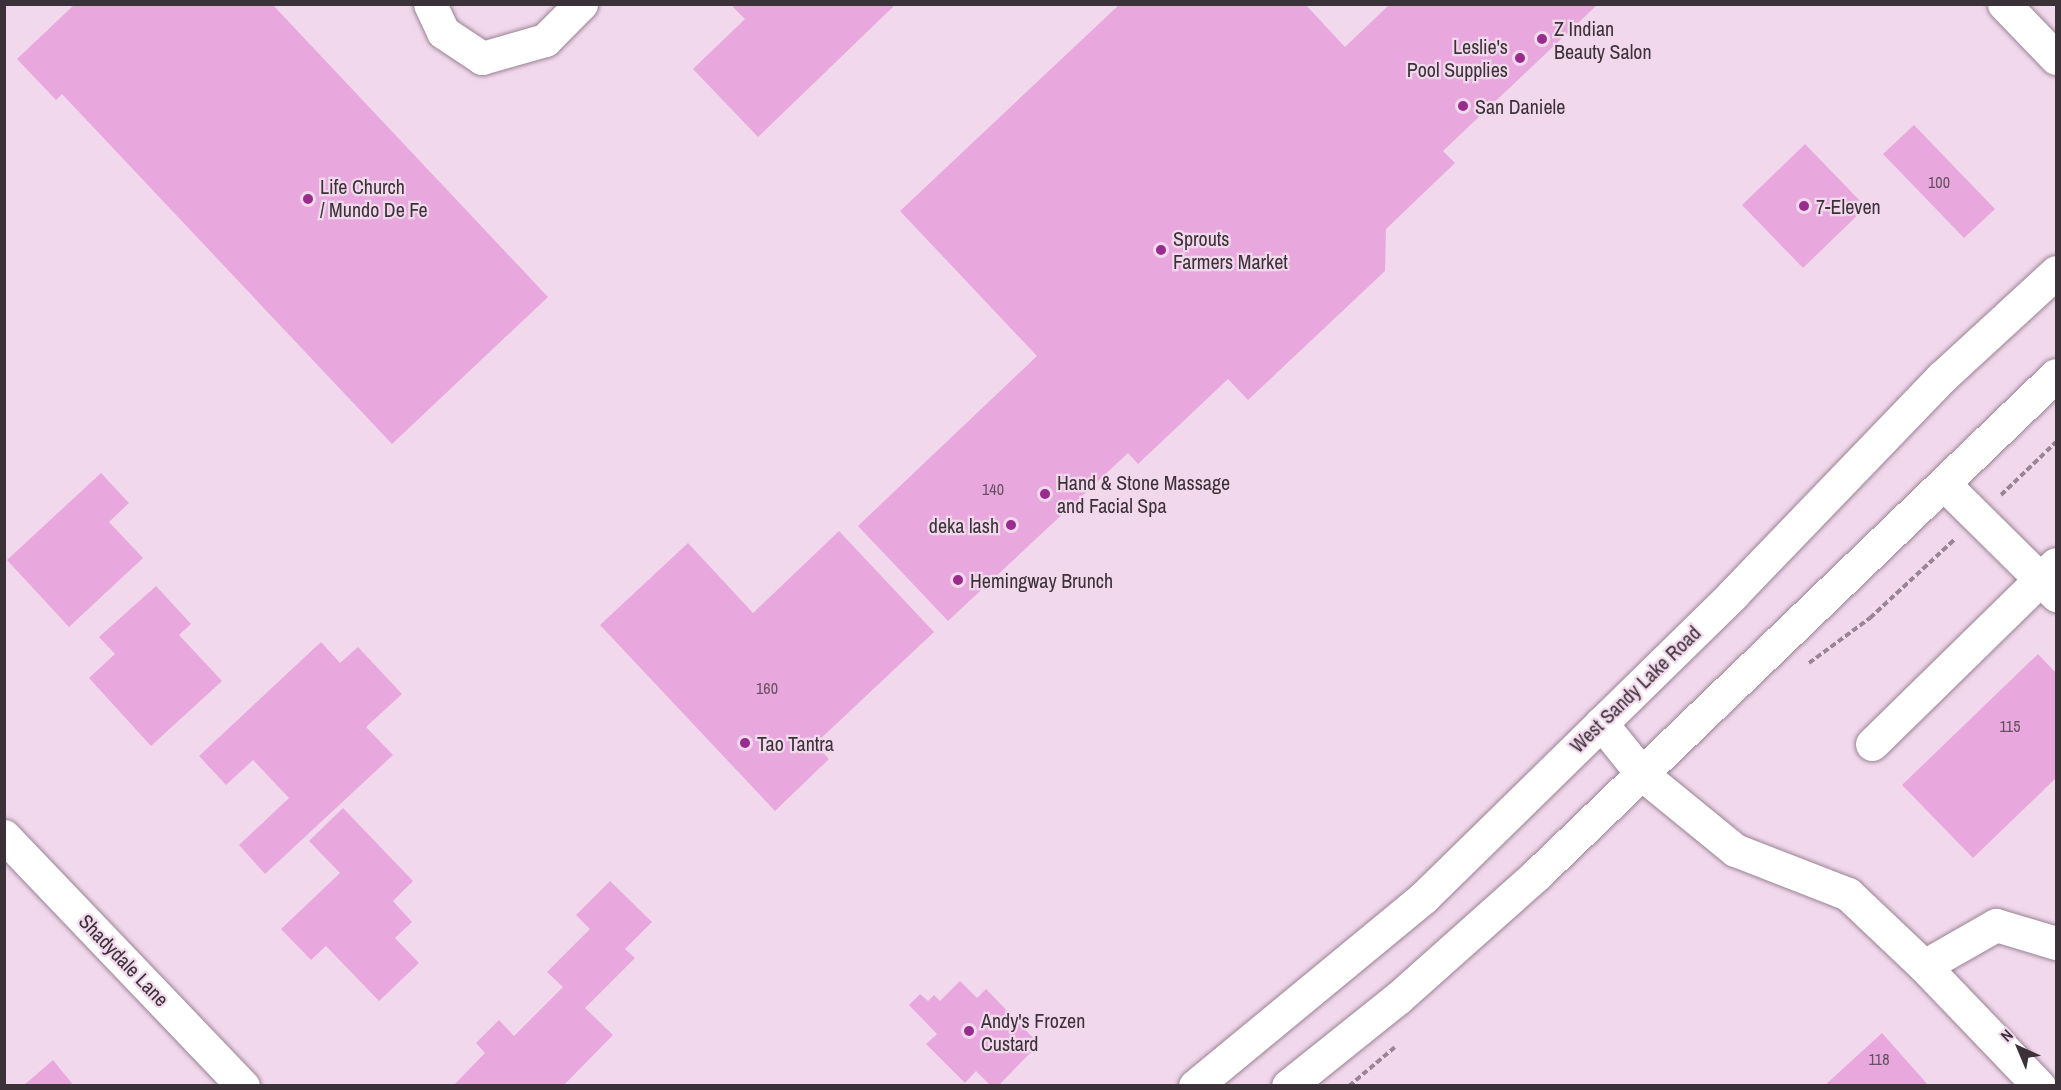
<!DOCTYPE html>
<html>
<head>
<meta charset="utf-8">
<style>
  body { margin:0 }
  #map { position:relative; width:2061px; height:1090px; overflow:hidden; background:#f2d8ec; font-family:"Archivo Narrow",sans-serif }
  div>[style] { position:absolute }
  .building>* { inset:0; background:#e9a8dd }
  .path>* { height:4px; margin-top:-2px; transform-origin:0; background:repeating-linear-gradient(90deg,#988694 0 6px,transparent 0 9px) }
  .roads { filter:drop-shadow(0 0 2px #998294) drop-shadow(0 0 2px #998294) }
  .minor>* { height:33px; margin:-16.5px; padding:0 16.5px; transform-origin:16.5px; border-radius:16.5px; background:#fff }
  .major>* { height:33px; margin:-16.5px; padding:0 16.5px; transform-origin:16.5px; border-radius:16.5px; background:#fff }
  .dots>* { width:16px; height:16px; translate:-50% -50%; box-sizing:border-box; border:3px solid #f2d8ec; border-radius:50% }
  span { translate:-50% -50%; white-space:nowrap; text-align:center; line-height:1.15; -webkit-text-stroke:4.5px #f2d8ec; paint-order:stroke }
  .number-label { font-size:16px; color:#665062 }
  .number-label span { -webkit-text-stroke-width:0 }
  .poi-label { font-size:20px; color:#3b3239 }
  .left { translate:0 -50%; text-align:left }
  .right { translate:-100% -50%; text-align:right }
  .street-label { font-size:20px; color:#3b3239 }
  .frame { position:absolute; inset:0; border:6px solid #3b3239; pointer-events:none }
  .north { position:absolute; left:1989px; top:1018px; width:60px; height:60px; -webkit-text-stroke:4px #f2d8ec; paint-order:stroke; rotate:316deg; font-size:16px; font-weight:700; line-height:24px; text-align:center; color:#3b3239 }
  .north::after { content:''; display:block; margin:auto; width:21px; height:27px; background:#3b3239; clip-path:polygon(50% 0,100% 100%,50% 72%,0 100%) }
</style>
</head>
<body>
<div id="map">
  <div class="building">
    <i style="clip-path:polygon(75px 4px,272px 4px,548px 297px,392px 444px,62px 94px,56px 100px,17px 59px)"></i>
    <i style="clip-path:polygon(735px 4px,896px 4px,758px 137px,693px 69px,745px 19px,733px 7px)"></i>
    <i style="clip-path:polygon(1120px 4px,1305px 4px,1345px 47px,1390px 4px,1598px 4px,1443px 151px,1455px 163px,1386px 229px,1385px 271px,1248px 400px,1228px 379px,1138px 464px,1128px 453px,948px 621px,858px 526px,1037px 356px,900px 211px)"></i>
    <i style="clip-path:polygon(1914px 125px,1995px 209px,1964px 238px,1883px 154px)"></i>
    <i style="clip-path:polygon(1805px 144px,1866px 207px,1803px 268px,1742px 205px)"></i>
    <i style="clip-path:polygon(101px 473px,129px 503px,109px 522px,143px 558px,69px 627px,7px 560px)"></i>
    <i style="clip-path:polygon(839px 531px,934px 632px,815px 744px,829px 759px,775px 811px,600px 625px,688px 543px,753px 613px)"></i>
    <i style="clip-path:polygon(156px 586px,191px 624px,179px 635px,222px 681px,151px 746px,89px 678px,115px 654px,99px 637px)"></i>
    <i style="clip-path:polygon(321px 642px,340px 663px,358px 647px,402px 694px,366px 727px,393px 755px,265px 874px,239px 845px,289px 798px,253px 760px,226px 785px,199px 756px)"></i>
    <i style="clip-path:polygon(2038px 654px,2056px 673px,2056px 778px,1973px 858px,1902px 785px)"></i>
    <i style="clip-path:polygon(343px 808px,413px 881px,393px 901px,412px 922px,395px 938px,419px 963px,379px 1001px,326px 946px,311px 960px,281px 929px,340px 873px,309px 841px)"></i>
    <i style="clip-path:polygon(610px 881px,652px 922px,625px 949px,635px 958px,585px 1008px,613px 1035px,563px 1086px,453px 1086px,485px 1053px,476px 1043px,499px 1020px,514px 1036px,563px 987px,547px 972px,590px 929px,576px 915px)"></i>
    <i style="clip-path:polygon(960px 981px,977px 998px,986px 989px,1039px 1044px,998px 1086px,991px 1086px,976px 1071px,965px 1083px,926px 1044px,937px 1034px,909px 1005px,920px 994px,928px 1001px,934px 995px,940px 1001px)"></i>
    <i style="clip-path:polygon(1882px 1033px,1929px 1086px,1824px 1086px)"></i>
    <i style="clip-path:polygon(53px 1060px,74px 1086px,23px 1086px)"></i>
  </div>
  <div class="path">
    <i style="left:2001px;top:495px;width:76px;rotate:-43.9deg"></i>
    <i style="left:1809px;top:663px;width:76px;rotate:-36.4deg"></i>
    <i style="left:1870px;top:618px;width:115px;rotate:-42.9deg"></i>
    <i style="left:1349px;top:1086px;width:60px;rotate:-40.3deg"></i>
  </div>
  <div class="roads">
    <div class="minor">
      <i style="left:430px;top:4px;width:31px;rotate:65deg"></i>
      <i style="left:443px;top:32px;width:47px;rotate:33.7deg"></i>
      <i style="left:482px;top:58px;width:66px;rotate:-15.9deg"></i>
      <i style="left:545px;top:40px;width:51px;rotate:-45deg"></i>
      <i style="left:1944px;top:484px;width:158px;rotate:44.7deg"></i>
      <i style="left:1601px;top:723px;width:67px;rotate:51.1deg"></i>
      <i style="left:1643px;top:775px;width:119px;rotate:39.2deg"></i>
      <i style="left:1735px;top:850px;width:121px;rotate:21.3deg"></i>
      <i style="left:1848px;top:894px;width:105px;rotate:43.5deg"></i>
      <i style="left:1924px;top:966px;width:166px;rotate:46.2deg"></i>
      <i style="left:1872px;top:744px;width:257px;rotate:-44.4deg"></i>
      <i style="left:4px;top:836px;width:346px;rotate:46.3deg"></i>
      <i style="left:1924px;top:966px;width:83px;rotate:-29.7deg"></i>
      <i style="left:1996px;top:925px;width:63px;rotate:16.7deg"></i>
    </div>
    <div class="major">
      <i style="left:2004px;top:4px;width:75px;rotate:46.1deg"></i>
      <i style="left:1195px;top:1086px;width:297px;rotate:-39.5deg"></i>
      <i style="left:1424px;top:897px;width:433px;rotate:-44.4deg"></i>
      <i style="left:1733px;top:594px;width:301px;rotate:-46.1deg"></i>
      <i style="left:1942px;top:377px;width:155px;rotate:-42.6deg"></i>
      <i style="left:1288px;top:1086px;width:141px;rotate:-38.7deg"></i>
      <i style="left:1398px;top:998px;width:185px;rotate:-41.7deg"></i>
      <i style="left:1536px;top:875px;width:721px;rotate:-43.88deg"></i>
    </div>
  </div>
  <div class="dots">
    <i style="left:1542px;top:39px;background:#992c8c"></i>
    <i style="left:1520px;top:58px;background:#992c8c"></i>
    <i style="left:1463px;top:106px;background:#992c8c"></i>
    <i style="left:308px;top:199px;background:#992c8c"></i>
    <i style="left:1804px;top:206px;background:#992c8c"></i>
    <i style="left:1161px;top:250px;background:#992c8c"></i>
    <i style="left:1045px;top:494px;background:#992c8c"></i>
    <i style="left:1011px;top:525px;background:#992c8c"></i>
    <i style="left:958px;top:580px;background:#992c8c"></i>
    <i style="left:745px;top:743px;background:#992c8c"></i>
    <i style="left:969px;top:1031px;background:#992c8c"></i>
  </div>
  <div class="number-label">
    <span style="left:1939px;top:182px">100</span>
    <span style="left:993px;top:489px">140</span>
    <span style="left:767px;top:688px">160</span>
    <span style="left:2010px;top:726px">115</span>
    <span style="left:1879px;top:1059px">118</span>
  </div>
  <div class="poi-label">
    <span class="left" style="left:1554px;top:40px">Z Indian<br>Beauty Salon</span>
    <span class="right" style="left:1508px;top:58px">Leslie's<br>Pool Supplies</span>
    <span class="left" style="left:1475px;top:106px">San Daniele</span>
    <span class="left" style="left:320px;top:198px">Life Church<br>/ Mundo De Fe</span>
    <span class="left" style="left:1816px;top:206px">7-Eleven</span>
    <span class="left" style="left:1173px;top:250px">Sprouts<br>Farmers Market</span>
    <span class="left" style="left:1057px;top:494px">Hand &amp; Stone Massage<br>and Facial Spa</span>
    <span class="right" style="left:999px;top:525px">deka lash</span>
    <span class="left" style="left:970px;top:580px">Hemingway Brunch</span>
    <span class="left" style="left:757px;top:743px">Tao Tantra</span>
    <span class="left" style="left:981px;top:1032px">Andy's Frozen<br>Custard</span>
  </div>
  <div class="street-label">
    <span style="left:1635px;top:689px;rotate:-44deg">West Sandy Lake Road</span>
    <span style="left:124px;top:960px;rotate:46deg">Shadydale Lane</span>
  </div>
  <div class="frame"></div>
  <div class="north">N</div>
</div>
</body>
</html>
